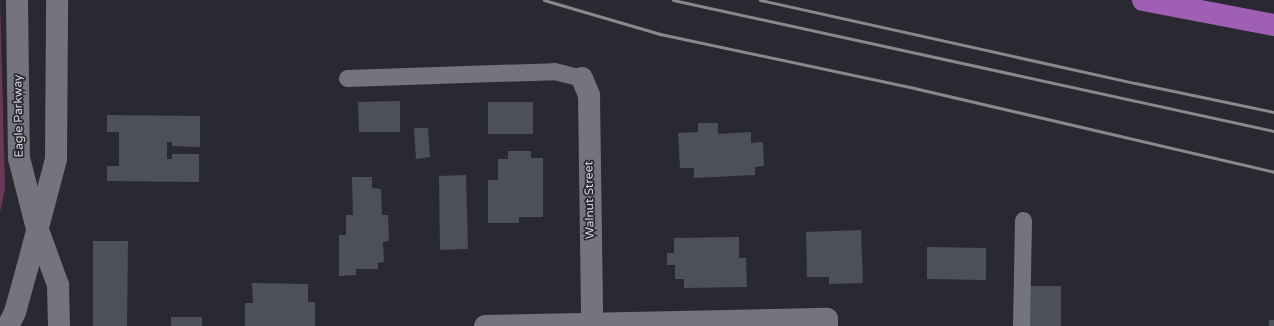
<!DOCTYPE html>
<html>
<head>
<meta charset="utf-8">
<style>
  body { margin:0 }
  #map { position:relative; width:1274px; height:326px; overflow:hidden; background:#2a2931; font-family:"Varela Round",sans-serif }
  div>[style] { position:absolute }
  .green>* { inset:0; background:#6c385a }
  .building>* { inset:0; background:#4c5059 }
  .service>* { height:17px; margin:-8.5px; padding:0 8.5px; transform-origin:8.5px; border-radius:8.5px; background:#75747e }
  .minor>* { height:22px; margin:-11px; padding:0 11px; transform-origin:11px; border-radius:11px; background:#75747e }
  .tertiary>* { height:22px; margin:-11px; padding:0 11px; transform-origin:11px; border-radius:11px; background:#75747e }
  .trunk>* { height:22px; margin:-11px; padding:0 11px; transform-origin:11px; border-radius:11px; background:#9e5fb4 }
  .rail>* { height:3px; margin:-1.5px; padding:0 1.5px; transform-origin:1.5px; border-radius:1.5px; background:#89888f }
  span { translate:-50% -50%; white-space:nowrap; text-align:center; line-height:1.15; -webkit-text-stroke:3.5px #2a2931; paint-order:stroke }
  .street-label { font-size:12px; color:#d3d2d8 }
</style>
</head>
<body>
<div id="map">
  <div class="green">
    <i style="clip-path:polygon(0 0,5px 189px,0 212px)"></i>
  </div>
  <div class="building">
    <i style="clip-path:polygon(400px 101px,400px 132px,359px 132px,358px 102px)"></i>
    <i style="clip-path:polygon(488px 102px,533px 102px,533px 134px,488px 134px)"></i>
    <i style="clip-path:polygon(107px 115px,200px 116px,200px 147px,172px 146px,172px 142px,167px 142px,167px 159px,172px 159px,172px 154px,199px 154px,199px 182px,107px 181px,107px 166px,119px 166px,119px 132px,107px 132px)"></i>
    <i style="clip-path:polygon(698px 123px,718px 123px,718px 134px,751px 132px,751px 143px,763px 142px,764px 166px,755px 167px,755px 175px,694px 178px,694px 168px,680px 168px,678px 133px,698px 132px)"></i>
    <i style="clip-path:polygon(414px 128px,428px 128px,430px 157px,416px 159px)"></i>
    <i style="clip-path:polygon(508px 151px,531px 151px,531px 158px,543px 158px,543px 217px,519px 217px,519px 223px,488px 223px,488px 180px,498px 180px,498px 159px,508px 159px)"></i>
    <i style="clip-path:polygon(466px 175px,468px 249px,440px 250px,439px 176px)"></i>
    <i style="clip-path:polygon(352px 177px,372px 177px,372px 188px,381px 189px,382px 215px,388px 215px,389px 241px,383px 242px,384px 262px,378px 263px,378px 269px,356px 269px,356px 275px,339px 276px,339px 235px,346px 235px,346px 215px,353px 215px)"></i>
    <i style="clip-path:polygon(861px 230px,863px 283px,829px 284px,829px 277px,807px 277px,806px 232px)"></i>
    <i style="clip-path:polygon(739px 237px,739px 258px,746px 258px,747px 287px,684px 288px,684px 279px,675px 279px,675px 265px,667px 265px,667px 253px,674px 253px,674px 238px)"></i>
    <i style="clip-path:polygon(93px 241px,128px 241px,127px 326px,93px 326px)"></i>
    <i style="clip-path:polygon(927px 247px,986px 248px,986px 280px,927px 279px)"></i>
    <i style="clip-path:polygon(252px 283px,308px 284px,308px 302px,315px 302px,315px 326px,245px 326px,245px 303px,253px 303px)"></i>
    <i style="clip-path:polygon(1024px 286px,1061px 286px,1061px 326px,1024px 326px)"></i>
    <i style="clip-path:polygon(171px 317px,202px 317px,202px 326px,171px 326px)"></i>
    <i style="clip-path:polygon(1269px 320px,1274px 320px,1274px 326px,1269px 326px)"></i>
  </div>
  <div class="service">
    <i style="left:347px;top:78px;width:207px;rotate:-1.9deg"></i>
    <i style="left:554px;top:71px;width:29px;rotate:14deg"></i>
    <i style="left:1021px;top:326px;width:106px;rotate:-88.9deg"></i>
  </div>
  <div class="minor">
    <i style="left:582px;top:78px;width:18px;rotate:68deg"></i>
    <i style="left:589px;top:95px;width:228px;rotate:89.2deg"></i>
    <i style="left:38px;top:230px;width:59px;rotate:70deg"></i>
    <i style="left:58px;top:285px;width:41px;rotate:88.6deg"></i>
    <i style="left:485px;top:326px;width:342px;rotate:-1.2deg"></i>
    <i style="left:827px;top:319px;width:7px;rotate:90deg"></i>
  </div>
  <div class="tertiary">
    <i style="left:17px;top:0;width:158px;rotate:89.3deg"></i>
    <i style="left:19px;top:158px;width:73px;rotate:75.8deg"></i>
    <i style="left:8px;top:326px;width:16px;rotate:-63deg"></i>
    <i style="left:15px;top:312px;width:45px;rotate:-74.4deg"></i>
    <i style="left:27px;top:269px;width:114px;rotate:-75.2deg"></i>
    <i style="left:56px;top:159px;width:159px;rotate:-89.6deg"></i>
  </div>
  <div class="trunk">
    <i style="left:1143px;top:0;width:133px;rotate:10.8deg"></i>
  </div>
  <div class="rail">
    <i style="left:544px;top:0;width:121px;rotate:16.3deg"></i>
    <i style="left:660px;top:34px;width:260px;rotate:12deg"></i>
    <i style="left:914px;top:88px;width:370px;rotate:13.1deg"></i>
    <i style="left:673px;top:0;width:615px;rotate:12.3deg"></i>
    <i style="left:760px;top:0;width:384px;rotate:12.5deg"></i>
    <i style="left:1135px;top:83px;width:142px;rotate:11.8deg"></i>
  </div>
  <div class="street-label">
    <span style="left:19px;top:116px;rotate:-91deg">Eagle Parkway</span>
    <span style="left:590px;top:200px;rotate:-91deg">Walnut Street</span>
  </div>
</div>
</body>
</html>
